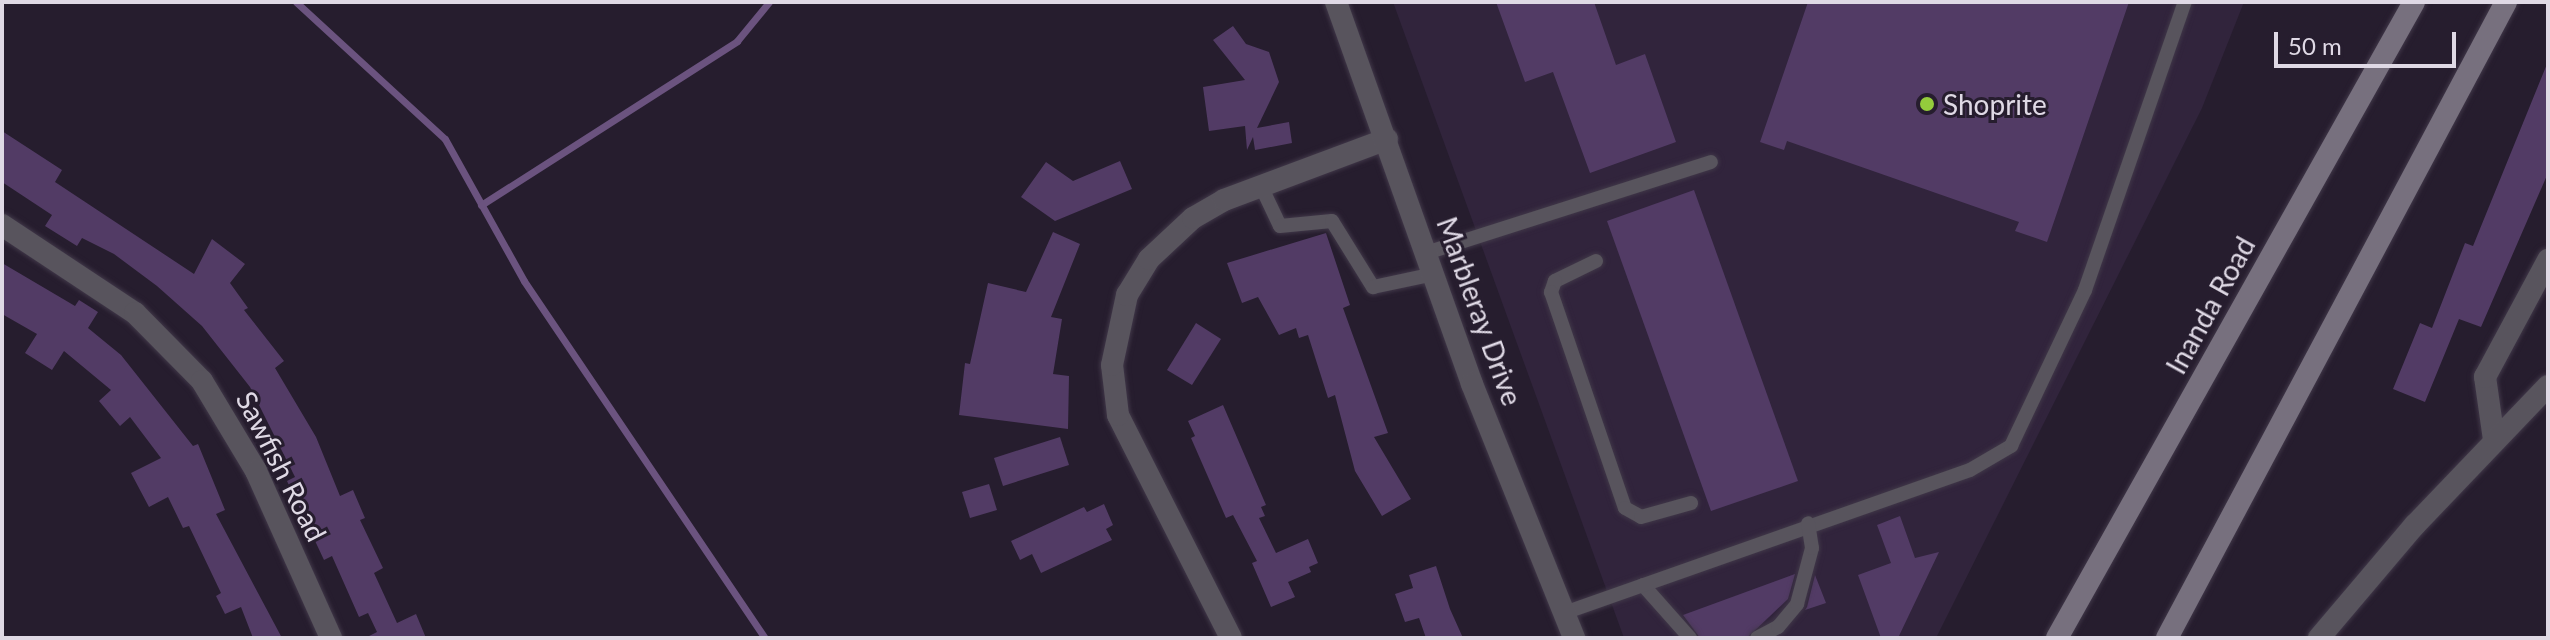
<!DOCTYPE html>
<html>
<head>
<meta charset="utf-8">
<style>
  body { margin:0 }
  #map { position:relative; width:2550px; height:640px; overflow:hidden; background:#261d2e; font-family:Lato,sans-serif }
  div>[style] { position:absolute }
  .built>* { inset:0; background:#31243c }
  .stream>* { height:7px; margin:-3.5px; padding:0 3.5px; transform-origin:3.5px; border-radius:3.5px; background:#6b537f }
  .building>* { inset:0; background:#523b65 }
  .roads { filter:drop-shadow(0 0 2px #403748) drop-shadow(0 0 2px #403748) }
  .service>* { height:14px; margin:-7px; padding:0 7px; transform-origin:7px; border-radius:7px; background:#58545d }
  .minor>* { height:22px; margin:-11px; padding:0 11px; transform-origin:11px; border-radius:11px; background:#58545d }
  .tertiary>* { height:22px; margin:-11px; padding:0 11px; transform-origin:11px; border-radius:11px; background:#58545d }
  .secondary>* { height:22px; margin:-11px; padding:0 11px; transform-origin:11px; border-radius:11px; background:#77707e }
  .dots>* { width:22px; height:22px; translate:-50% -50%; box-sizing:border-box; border:4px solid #261d2e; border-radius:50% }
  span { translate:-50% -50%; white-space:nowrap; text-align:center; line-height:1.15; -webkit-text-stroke:6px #261d2e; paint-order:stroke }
  .poi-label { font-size:28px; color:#dfd9e5 }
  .left { translate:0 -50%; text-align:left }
  .street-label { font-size:28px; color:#dfd9e5 }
  .frame { position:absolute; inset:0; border:4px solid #dfd9e5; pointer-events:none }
  .scale { position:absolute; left:2274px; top:32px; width:182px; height:36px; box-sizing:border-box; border:4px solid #dfd9e5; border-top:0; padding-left:10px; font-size:24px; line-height:28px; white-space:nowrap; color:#dfd9e5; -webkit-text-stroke:6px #261d2e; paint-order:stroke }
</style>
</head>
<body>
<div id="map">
  <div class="built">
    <i style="clip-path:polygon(1393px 2px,2244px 2px,2202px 108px,1936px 638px,1624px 638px)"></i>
  </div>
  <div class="stream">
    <i style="left:296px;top:2px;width:202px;rotate:42.6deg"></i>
    <i style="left:445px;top:139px;width:162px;rotate:60.9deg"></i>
    <i style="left:524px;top:281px;width:431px;rotate:56deg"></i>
    <i style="left:481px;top:205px;width:304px;rotate:-32.6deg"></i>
    <i style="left:737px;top:41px;width:50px;rotate:-50.6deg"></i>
  </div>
  <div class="building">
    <i style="clip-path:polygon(1496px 2px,1594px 2px,1616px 65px,1645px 54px,1676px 142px,1590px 173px,1553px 72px,1525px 82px)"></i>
    <i style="clip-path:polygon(1808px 2px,2129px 2px,2047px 242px,2015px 231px,2019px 222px,1787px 141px,1784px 150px,1760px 142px)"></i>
    <i style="clip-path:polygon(1233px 26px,1246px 44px,1269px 52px,1279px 82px,1257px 128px,1289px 122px,1292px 143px,1255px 150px,1253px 137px,1247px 150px,1245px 126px,1209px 131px,1203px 87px,1245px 80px,1213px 40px)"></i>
    <i style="clip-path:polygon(2547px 64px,2548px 173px,2481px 327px,2459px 319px,2425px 402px,2393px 389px,2420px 323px,2432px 328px,2465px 243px,2473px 246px)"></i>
    <i style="clip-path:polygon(2px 131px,62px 170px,55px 182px,194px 274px,212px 239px,245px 264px,230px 283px,248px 308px,244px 310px,284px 361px,275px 368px,316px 437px,340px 496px,353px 490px,365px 518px,360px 520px,383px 568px,374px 573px,397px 623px,416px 614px,426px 638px,365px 638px,377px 632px,368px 613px,359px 617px,332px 556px,324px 560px,287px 481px,295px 477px,250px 387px,202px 326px,157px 286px,114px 254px,82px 238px,77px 246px,45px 226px,52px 215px,2px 182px)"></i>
    <i style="clip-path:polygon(1120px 161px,1132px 189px,1055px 221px,1021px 197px,1046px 162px,1073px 181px)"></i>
    <i style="clip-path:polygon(1694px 190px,1798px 481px,1711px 511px,1607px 221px)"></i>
    <i style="clip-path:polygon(1053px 232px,1080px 244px,1051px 317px,1062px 319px,1053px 374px,1069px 376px,1068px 429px,959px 415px,965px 363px,970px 364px,988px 283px,1026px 292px)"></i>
    <i style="clip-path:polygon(1326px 233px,1350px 305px,1343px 308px,1388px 433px,1374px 437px,1411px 499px,1382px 516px,1355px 471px,1335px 395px,1328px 398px,1308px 335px,1299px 338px,1296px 328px,1279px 335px,1258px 297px,1242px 303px,1227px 263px)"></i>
    <i style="clip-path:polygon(2px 263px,75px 306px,79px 300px,98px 312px,88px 328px,121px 355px,193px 446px,198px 444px,225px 510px,216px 514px,282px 638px,253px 638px,241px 607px,225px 614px,216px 596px,221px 593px,189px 526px,183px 528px,168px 497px,149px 507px,131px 473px,161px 458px,130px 417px,120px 426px,99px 401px,111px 390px,64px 351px,52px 370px,25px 353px,37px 334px,2px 314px)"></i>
    <i style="clip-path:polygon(1196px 323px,1221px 339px,1192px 385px,1167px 370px)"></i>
    <i style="clip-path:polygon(1223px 405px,1266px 505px,1261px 507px,1265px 516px,1259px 518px,1276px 553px,1308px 539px,1318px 563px,1309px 567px,1311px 572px,1288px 582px,1295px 597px,1271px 607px,1252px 563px,1257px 561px,1233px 515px,1226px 518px,1191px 438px,1195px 436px,1188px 421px)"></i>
    <i style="clip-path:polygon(1060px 437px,1069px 465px,1003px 486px,994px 458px)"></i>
    <i style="clip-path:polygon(989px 484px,997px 510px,970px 518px,962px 492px)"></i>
    <i style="clip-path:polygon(1104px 504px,1113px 525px,1106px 529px,1112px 540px,1041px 573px,1032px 554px,1020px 560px,1011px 541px,1084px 507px,1087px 512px)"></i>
    <i style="clip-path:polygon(1900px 516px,1915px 558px,1939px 552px,1898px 638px,1881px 638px,1858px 575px,1891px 563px,1877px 525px)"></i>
    <i style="clip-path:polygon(1436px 566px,1450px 609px,1463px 638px,1426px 638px,1419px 618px,1405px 622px,1395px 594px,1413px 588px,1409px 575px)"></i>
    <i style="clip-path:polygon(1795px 574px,1788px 599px,1747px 638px,1700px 638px,1683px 615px)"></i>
    <i style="clip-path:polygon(1815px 575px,1826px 603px,1805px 610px,1807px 607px)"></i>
  </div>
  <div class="roads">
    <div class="service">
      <i style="left:1261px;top:186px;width:44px;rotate:64.6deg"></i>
      <i style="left:1280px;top:226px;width:52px;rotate:-5.5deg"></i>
      <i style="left:1332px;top:221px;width:78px;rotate:58.2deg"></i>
      <i style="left:1373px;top:287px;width:62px;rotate:-12deg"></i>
      <i style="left:1426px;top:253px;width:299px;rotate:-17.7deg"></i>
      <i style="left:1596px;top:261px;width:46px;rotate:154deg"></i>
      <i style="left:1555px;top:281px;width:12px;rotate:110deg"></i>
      <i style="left:1551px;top:292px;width:228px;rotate:71.1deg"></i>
      <i style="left:1625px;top:508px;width:18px;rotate:29deg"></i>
      <i style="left:1641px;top:517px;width:52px;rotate:-15.6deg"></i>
      <i style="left:1643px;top:585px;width:71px;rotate:48.4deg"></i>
      <i style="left:1564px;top:613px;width:430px;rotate:-19.4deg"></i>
      <i style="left:1970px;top:470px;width:48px;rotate:-30.3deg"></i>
      <i style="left:2011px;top:446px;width:173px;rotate:-64.6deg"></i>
      <i style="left:2085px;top:290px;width:305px;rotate:-70.9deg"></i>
      <i style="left:1757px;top:638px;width:24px;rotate:-28deg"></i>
      <i style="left:1778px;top:627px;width:30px;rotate:-50deg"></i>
      <i style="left:1797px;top:604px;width:58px;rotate:-75deg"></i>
      <i style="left:1812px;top:548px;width:25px;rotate:-99deg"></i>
    </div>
    <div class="minor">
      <i style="left:2px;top:225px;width:159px;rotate:33.5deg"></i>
      <i style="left:135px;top:313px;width:95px;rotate:45.4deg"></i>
      <i style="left:202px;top:381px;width:105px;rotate:59deg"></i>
      <i style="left:256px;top:471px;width:183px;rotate:65.8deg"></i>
      <i style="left:2494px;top:440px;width:64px;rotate:-98.1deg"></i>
      <i style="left:2485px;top:377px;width:133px;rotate:-61.7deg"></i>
      <i style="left:1231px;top:638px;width:250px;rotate:-116.9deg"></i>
      <i style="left:1118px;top:415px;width:50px;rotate:-96.8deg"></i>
      <i style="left:1112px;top:365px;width:72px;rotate:-77.9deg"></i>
      <i style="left:1127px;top:295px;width:42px;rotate:-58.6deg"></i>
      <i style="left:1149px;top:259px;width:60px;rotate:-43deg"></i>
      <i style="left:1193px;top:218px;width:36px;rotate:-30deg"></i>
      <i style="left:1224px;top:200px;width:174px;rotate:-20.5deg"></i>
      <i style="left:2319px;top:638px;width:148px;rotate:-49.7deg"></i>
      <i style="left:2415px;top:525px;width:192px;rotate:-46.3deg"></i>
    </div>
    <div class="tertiary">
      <i style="left:1336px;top:2px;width:405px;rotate:70.4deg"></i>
      <i style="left:1472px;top:384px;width:274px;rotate:68.1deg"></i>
    </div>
    <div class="secondary">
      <i style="left:2057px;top:638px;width:729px;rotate:-60.69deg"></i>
      <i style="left:2167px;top:638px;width:721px;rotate:-61.94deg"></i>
    </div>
  </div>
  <div class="dots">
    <i style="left:1927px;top:104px;background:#94cc3c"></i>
  </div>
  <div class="poi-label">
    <span class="left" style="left:1943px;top:104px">Shoprite</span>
  </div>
  <div class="street-label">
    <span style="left:2210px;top:305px;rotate:-61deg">Inanda Road</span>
    <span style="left:1480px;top:311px;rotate:70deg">Marbleray Drive</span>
    <span style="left:282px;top:466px;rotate:63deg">Sawfish Road</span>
  </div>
  <div class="frame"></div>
  <div class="scale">50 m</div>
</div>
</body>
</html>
